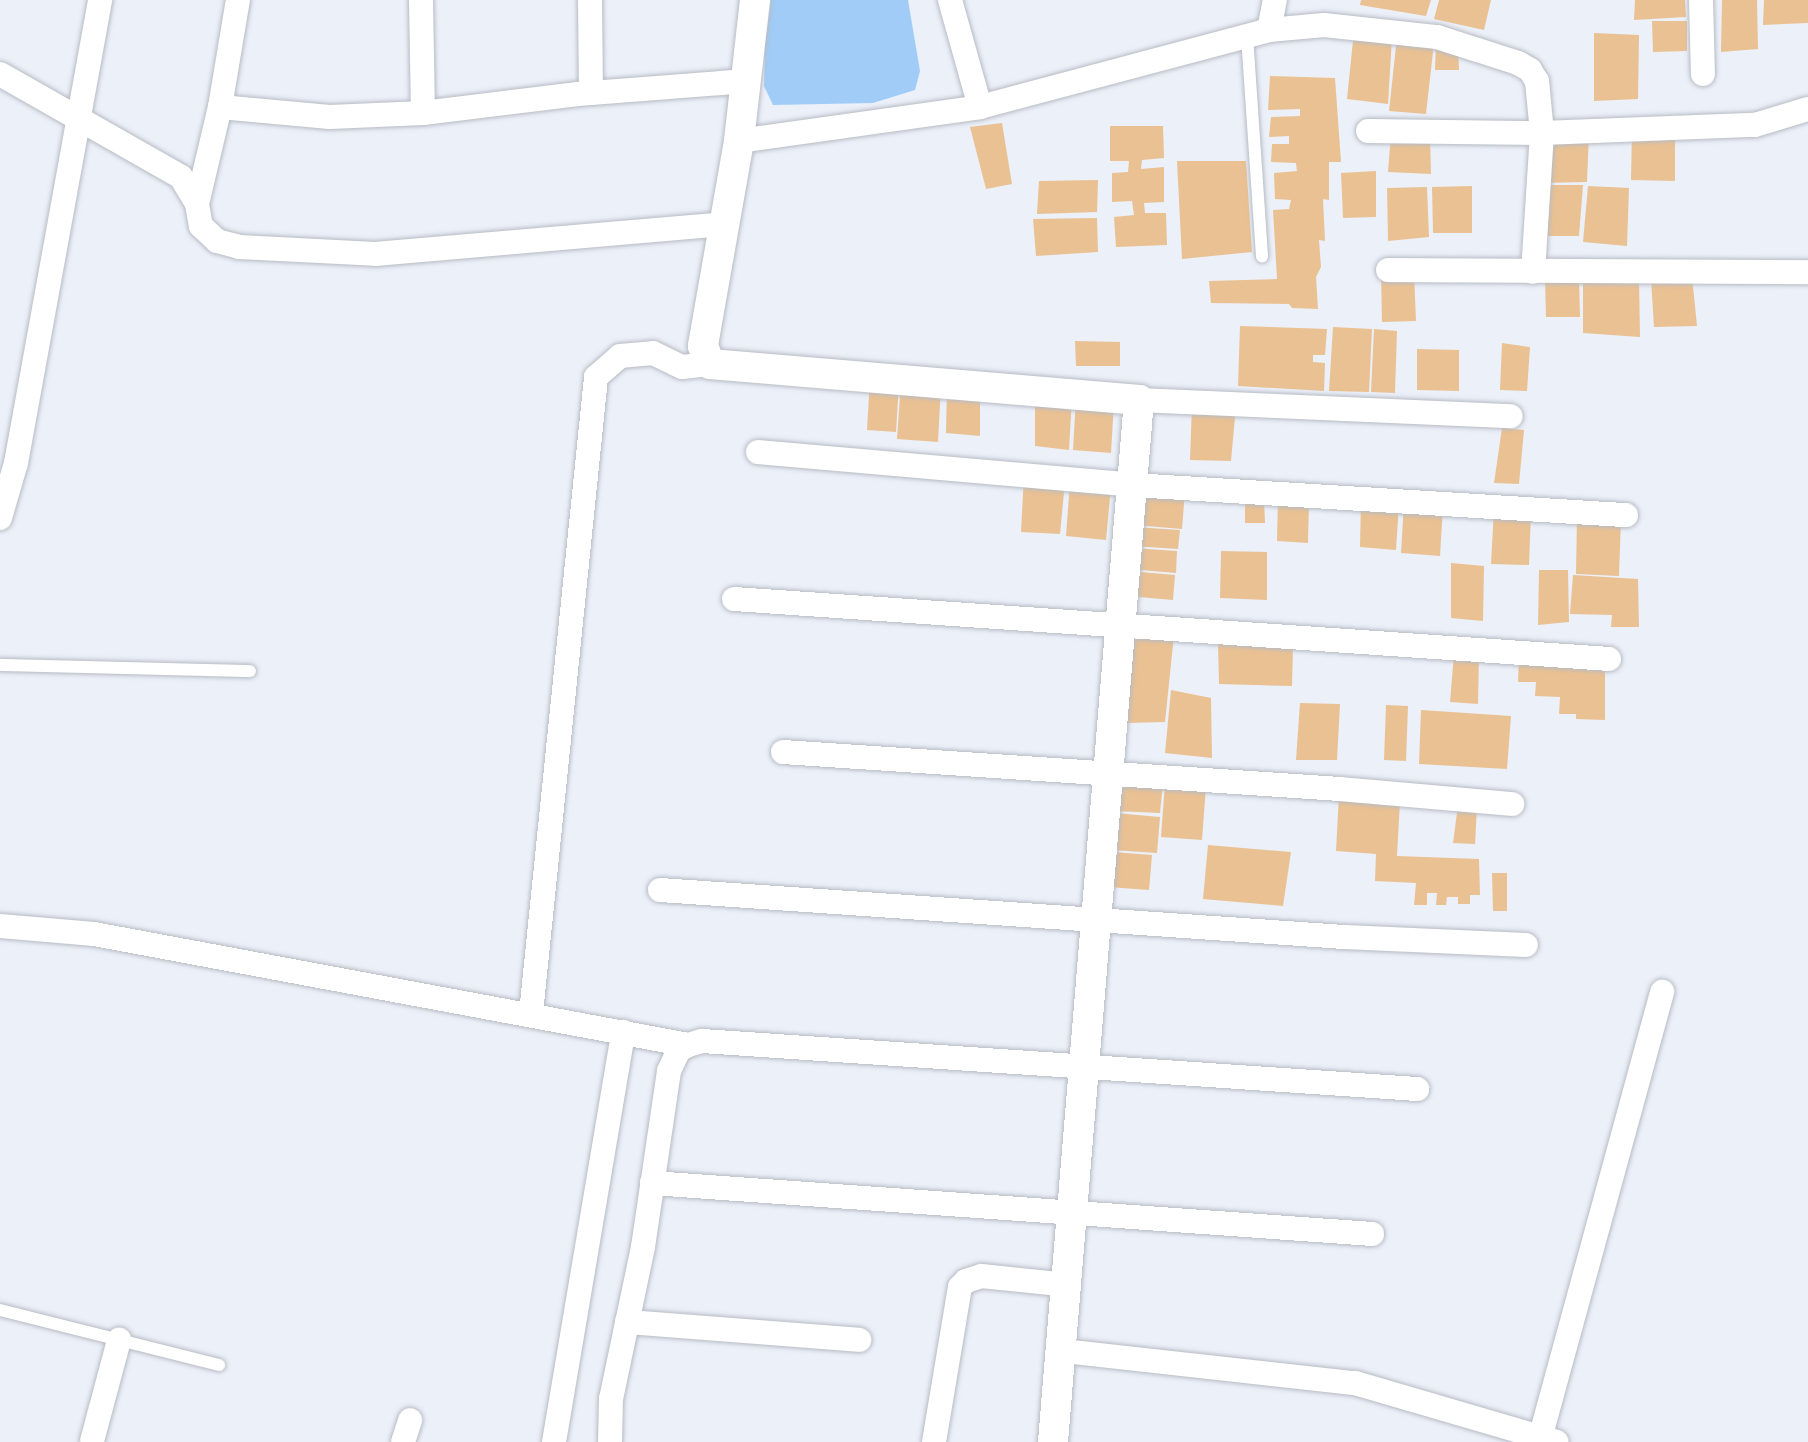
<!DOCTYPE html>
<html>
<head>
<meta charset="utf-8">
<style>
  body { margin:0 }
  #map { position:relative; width:1808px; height:1442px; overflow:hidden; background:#ecf0f9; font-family:"Public Sans",sans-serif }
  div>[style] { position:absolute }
  .water>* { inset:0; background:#a0ccf7 }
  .building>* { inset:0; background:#eac192 }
  .roads { filter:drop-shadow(0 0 2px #b7bbc3) drop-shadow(0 0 2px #b7bbc3) }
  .service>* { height:12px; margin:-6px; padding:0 6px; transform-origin:6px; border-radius:6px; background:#fff }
  .minor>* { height:24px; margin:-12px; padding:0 12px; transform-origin:12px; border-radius:12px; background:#fff }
  .tertiary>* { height:30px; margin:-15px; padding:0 15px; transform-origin:15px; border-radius:15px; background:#fff }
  span { translate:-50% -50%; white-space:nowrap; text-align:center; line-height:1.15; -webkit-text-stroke:4.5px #fff; paint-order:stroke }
</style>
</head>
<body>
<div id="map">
  <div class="water">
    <i style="clip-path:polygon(771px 0,908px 0,920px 71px,915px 90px,873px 103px,773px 105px,764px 86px,765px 44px)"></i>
  </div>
  <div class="building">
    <i style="clip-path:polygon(1361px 0,1431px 0,1426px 16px,1360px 5px)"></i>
    <i style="clip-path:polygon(1439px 0,1491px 0,1484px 30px,1434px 19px)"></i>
    <i style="clip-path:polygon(1635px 0,1685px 0,1686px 17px,1634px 20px)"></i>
    <i style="clip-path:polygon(1722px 0,1757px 0,1758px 49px,1721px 52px)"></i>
    <i style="clip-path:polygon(1764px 0,1808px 0,1808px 23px,1763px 25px)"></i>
    <i style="clip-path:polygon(1652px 21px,1687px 21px,1687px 51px,1653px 52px)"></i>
    <i style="clip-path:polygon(1354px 31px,1392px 37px,1388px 104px,1347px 99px)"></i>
    <i style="clip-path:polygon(1594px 33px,1639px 35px,1638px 99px,1594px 101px)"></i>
    <i style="clip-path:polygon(1397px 37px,1434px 43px,1426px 114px,1389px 111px)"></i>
    <i style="clip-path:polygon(1436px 42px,1458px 46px,1459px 70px,1435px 70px)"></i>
    <i style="clip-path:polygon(1270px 76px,1335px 78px,1341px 162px,1329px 162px,1329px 200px,1323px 199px,1325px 241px,1319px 240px,1321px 267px,1316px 277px,1318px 309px,1292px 308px,1289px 304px,1211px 303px,1209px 281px,1277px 279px,1273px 210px,1289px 209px,1291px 200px,1275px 199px,1274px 173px,1297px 171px,1296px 163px,1271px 162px,1272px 144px,1289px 144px,1289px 136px,1269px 137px,1271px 117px,1300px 116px,1300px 109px,1268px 110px)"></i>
    <i style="clip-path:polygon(1002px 123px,1012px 184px,986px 189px,970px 127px)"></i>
    <i style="clip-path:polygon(1110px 126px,1163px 126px,1164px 158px,1142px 160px,1141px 169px,1164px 167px,1164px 202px,1144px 203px,1145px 213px,1166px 213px,1167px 245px,1116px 247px,1114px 217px,1134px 215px,1132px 201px,1112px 202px,1112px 173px,1128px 172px,1129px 161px,1110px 161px)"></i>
    <i style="clip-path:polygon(1675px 130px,1675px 181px,1631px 180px,1632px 131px)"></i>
    <i style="clip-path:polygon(1391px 134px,1430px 136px,1431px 174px,1388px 172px)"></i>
    <i style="clip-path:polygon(1589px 134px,1587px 182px,1542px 183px,1545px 135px)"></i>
    <i style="clip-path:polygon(1177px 161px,1246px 161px,1252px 252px,1182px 259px)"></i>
    <i style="clip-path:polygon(1376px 171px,1376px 217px,1343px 218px,1341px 173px)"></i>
    <i style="clip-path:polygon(1098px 180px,1097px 212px,1037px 214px,1039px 181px)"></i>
    <i style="clip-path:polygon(1543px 185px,1583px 185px,1579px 236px,1540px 236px)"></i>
    <i style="clip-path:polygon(1472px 186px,1472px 233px,1433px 233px,1432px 187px)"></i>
    <i style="clip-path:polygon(1588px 186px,1629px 188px,1627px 246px,1583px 242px)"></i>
    <i style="clip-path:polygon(1427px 187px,1429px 237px,1388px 241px,1387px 188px)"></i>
    <i style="clip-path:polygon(1097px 218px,1098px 252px,1036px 256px,1033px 219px)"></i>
    <i style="clip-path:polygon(1381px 272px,1414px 273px,1416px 321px,1382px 322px)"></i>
    <i style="clip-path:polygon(1692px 276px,1697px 326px,1654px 327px,1651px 279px)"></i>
    <i style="clip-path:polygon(1583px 277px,1639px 278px,1640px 337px,1583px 333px)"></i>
    <i style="clip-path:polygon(1579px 278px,1580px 317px,1546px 317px,1545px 279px)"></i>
    <i style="clip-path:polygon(1240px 326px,1327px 329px,1325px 355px,1313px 355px,1313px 362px,1325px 363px,1324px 391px,1238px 386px)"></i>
    <i style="clip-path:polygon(1333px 327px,1372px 329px,1369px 392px,1329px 391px)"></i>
    <i style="clip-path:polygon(1374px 329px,1397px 331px,1395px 393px,1371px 392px)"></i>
    <i style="clip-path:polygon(1075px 341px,1120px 342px,1120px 366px,1076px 366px)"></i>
    <i style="clip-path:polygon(1502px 343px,1530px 347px,1527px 391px,1500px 390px)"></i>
    <i style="clip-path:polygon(1417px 349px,1459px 350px,1459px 391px,1417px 390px)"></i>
    <i style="clip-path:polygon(870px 379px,899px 382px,896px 432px,867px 430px)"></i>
    <i style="clip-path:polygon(901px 382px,941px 386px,938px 442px,897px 439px)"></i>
    <i style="clip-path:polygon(947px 386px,980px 389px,980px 436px,946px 433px)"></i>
    <i style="clip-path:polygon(1035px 395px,1072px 398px,1069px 450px,1035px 446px)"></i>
    <i style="clip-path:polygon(1076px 398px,1114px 402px,1111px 453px,1073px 450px)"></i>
    <i style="clip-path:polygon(1192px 404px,1236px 406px,1231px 461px,1190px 460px)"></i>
    <i style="clip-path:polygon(1502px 428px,1524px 430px,1519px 484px,1494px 483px)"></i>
    <i style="clip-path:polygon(1024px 475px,1065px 482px,1060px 534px,1021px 532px)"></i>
    <i style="clip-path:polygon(1070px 482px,1111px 486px,1106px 540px,1066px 536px)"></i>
    <i style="clip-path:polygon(1137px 487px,1185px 491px,1182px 529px,1134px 525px)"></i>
    <i style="clip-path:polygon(1245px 496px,1264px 498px,1265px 523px,1245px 523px)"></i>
    <i style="clip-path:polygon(1278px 499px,1309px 501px,1308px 543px,1277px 541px)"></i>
    <i style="clip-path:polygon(1361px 501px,1399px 504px,1396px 550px,1360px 547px)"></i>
    <i style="clip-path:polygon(1404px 504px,1443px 506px,1440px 556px,1401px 553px)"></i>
    <i style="clip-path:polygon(1494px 509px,1531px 512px,1529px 565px,1491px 564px)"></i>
    <i style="clip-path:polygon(1577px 516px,1621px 519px,1619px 576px,1576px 574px)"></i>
    <i style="clip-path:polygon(1134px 527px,1180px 530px,1178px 549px,1132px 546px)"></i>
    <i style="clip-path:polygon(1132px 548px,1177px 551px,1176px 573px,1129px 569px)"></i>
    <i style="clip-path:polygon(1221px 551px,1267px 552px,1267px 600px,1220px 598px)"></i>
    <i style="clip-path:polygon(1451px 563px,1484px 566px,1483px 621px,1451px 618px)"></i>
    <i style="clip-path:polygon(1539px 570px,1568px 570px,1569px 622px,1538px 625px)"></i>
    <i style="clip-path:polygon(1129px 571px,1175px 575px,1173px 600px,1127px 596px)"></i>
    <i style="clip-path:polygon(1573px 575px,1638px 579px,1639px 627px,1611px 627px,1612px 615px,1570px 614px)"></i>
    <i style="clip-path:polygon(1127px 633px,1174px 635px,1165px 722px,1126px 723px)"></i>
    <i style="clip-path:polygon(1218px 644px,1293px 648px,1292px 686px,1219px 684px)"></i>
    <i style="clip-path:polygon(1454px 654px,1479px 655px,1478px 704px,1450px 702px)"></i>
    <i style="clip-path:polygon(1519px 658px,1605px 663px,1605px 720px,1576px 719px,1576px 714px,1559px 714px,1560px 697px,1535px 696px,1536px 682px,1518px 682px)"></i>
    <i style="clip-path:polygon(1171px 690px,1211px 698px,1212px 758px,1165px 753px)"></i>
    <i style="clip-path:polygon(1300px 703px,1340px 704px,1337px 760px,1296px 760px)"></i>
    <i style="clip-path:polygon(1386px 705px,1408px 706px,1406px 761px,1384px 760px)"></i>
    <i style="clip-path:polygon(1421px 710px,1511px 716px,1507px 769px,1419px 764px)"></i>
    <i style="clip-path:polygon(1118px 779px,1163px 783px,1160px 813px,1114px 811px)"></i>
    <i style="clip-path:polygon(1165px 783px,1206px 786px,1202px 840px,1161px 837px)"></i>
    <i style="clip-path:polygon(1339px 795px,1400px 801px,1397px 856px,1479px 859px,1480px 895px,1470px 895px,1470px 904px,1458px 904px,1458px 897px,1447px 897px,1446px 905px,1436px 905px,1437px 893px,1427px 893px,1427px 905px,1414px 905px,1416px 883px,1375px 881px,1376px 854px,1336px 851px)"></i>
    <i style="clip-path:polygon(1458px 805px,1477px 807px,1475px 844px,1453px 843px)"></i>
    <i style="clip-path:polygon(1115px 813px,1160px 817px,1157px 853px,1112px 850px)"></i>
    <i style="clip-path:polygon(1208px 845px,1291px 852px,1283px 906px,1203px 899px)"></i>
    <i style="clip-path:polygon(1112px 852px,1152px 855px,1149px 890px,1109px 887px)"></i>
    <i style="clip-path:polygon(1492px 873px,1507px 873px,1507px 911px,1493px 911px)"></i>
  </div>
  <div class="roads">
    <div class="service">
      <i style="left:1247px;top:36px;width:221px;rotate:86.1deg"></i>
      <i style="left:0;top:665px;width:250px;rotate:1.4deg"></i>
      <i style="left:0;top:1310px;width:226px;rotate:14.1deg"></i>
    </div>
    <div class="minor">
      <i style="left:421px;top:0;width:113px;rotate:89deg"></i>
      <i style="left:590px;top:0;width:93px;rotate:89.4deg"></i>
      <i style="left:950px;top:0;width:111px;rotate:74.3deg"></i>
      <i style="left:1701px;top:0;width:74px;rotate:88.5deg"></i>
      <i style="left:1269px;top:30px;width:31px;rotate:-79deg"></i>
      <i style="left:0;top:74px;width:208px;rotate:29.6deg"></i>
      <i style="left:181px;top:177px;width:31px;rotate:59deg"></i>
      <i style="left:197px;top:204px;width:22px;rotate:80deg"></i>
      <i style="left:201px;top:226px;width:22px;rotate:43deg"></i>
      <i style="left:217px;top:241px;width:23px;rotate:15deg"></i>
      <i style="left:239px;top:247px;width:136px;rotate:2.9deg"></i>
      <i style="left:375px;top:254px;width:350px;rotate:-4.9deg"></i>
      <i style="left:220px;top:107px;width:110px;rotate:5.2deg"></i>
      <i style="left:330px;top:117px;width:93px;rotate:-2.5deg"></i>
      <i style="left:423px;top:113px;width:156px;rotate:-7deg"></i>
      <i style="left:578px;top:94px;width:169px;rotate:-4.4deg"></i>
      <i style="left:1368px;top:131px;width:174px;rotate:0.7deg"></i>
      <i style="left:1542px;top:133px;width:213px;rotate:-2.2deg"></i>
      <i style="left:1755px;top:125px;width:55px;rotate:-16.8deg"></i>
      <i style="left:739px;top:141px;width:243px;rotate:-8deg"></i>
      <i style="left:980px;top:107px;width:299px;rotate:-14.9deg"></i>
      <i style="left:1269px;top:30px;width:55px;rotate:-5.2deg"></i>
      <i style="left:1324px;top:25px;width:114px;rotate:6.1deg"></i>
      <i style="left:1437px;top:37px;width:85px;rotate:17.8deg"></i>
      <i style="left:1518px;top:63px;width:14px;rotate:30deg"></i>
      <i style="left:1530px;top:70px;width:13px;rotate:58deg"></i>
      <i style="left:1537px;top:81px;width:52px;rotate:84.5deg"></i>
      <i style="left:1542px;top:133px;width:139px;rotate:93.7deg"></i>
      <i style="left:197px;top:204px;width:100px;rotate:-76.7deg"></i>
      <i style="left:220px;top:107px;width:109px;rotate:-80.5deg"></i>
      <i style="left:1388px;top:270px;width:420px;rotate:0.3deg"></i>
      <i style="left:1139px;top:400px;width:372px;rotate:2.5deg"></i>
      <i style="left:758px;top:452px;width:376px;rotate:5deg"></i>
      <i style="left:1133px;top:485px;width:494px;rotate:3.5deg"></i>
      <i style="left:0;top:518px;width:57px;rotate:-73.8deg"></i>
      <i style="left:16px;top:463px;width:471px;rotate:-79.7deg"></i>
      <i style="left:734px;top:599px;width:877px;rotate:3.92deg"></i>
      <i style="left:783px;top:752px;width:558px;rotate:3.8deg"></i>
      <i style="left:1340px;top:789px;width:173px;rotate:5deg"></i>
      <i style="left:660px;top:890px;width:687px;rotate:3.93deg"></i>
      <i style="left:1345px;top:937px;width:181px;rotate:2.5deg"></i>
      <i style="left:0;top:926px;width:94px;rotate:4.9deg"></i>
      <i style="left:94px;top:934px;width:604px;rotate:10.58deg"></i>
      <i style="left:531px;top:1013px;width:639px;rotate:-84.16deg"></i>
      <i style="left:596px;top:377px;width:32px;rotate:-41deg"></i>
      <i style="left:620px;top:356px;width:33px;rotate:-5deg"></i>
      <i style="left:653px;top:353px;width:32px;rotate:26deg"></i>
      <i style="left:682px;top:367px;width:28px;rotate:-6deg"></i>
      <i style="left:652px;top:1183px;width:722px;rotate:4.05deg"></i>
      <i style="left:627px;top:1322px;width:233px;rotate:4.4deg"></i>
      <i style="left:1063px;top:1351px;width:294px;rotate:6.3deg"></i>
      <i style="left:1355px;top:1383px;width:210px;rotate:16.3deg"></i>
      <i style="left:92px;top:1441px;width:105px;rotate:-75deg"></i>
      <i style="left:403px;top:1442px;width:23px;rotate:-72deg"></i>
      <i style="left:554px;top:1442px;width:416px;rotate:-80.4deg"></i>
      <i style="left:610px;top:1442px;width:43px;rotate:-88.7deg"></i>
      <i style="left:611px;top:1399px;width:155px;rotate:-78.1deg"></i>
      <i style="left:643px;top:1247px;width:178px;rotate:-81.6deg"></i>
      <i style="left:669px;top:1071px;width:23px;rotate:-65deg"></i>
      <i style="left:679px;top:1050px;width:10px;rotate:-29deg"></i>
      <i style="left:688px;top:1045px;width:15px;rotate:-16deg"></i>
      <i style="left:702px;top:1041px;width:717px;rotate:3.84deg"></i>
      <i style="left:934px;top:1442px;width:157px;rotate:-80.5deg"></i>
      <i style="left:960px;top:1287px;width:8px;rotate:-45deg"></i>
      <i style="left:966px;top:1281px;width:16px;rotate:-18deg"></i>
      <i style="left:981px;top:1276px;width:87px;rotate:5.9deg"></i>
      <i style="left:1539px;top:1442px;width:467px;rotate:-74.7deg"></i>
    </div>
    <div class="tertiary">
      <i style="left:755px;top:0;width:142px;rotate:96.5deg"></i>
      <i style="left:739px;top:141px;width:208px;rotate:100deg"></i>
      <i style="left:703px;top:346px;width:19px;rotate:69deg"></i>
      <i style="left:710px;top:364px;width:431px;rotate:4.8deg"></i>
      <i style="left:1139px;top:400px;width:1046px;rotate:94.72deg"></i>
    </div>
  </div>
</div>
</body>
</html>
